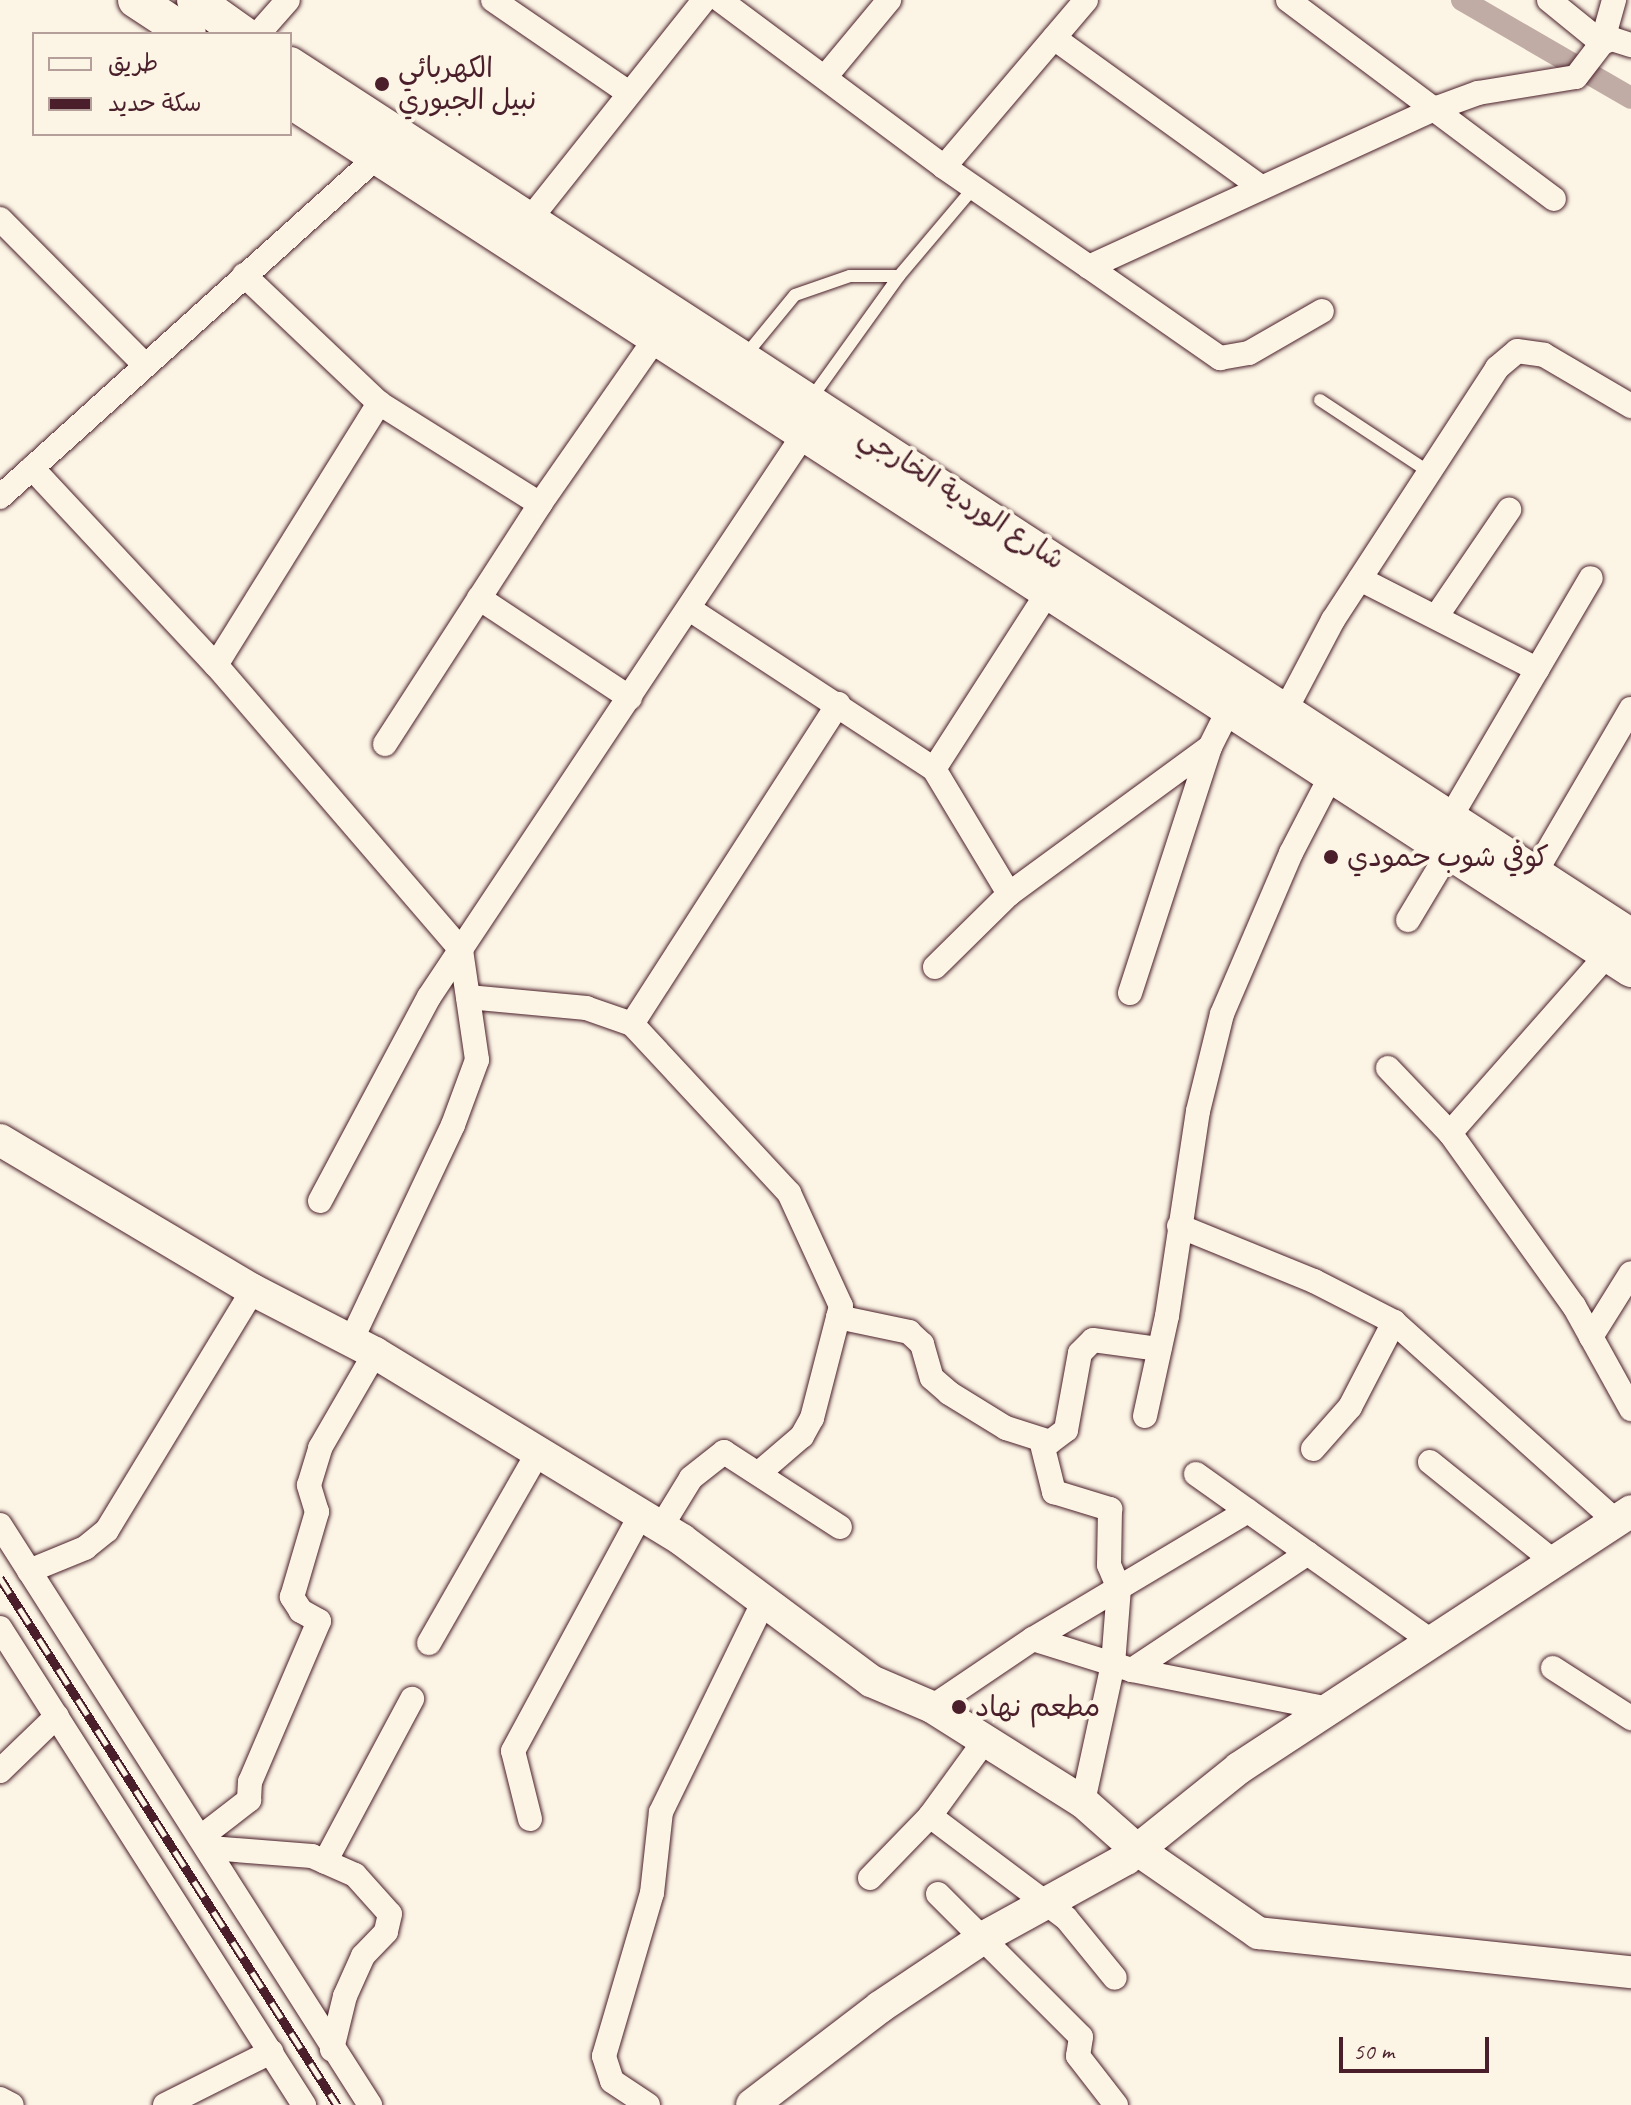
<!DOCTYPE html>
<html>
<head>
<meta charset="utf-8">
<style>
  body { margin:0 }
  #map { position:relative; width:1631px; height:2105px; overflow:hidden; background:#fcf5e5; font-family:Caveat,"Playpen Sans Arabic",sans-serif }
  div>[style] { position:absolute }
  .canal>* { height:22px; margin:-11px; padding:0 11px; transform-origin:11px; border-radius:11px; background:#c0aca5 }
  .roads { filter:drop-shadow(0 0 2px #4a1f2b) drop-shadow(0 0 2px #4a1f2b) }
  .lane>* { height:12px; margin:-6px; padding:0 6px; transform-origin:6px; border-radius:6px; background:#fcf5e5 }
  .street>* { height:24px; margin:-12px; padding:0 12px; transform-origin:12px; border-radius:12px; background:#fcf5e5 }
  .secondary>* { height:32px; margin:-16px; padding:0 16px; transform-origin:16px; border-radius:16px; background:#fcf5e5 }
  .primary>* { height:36px; margin:-18px; padding:0 18px; transform-origin:18px; border-radius:18px; background:#fcf5e5 }
  .rail>* { height:9px; margin-top:-4.5px; transform-origin:0; background:repeating-linear-gradient(90deg,#fcf5e5 0 18px,#4a1f2b 0 36px); box-sizing:border-box; border-block:2px solid #4a1f2b }
  .dots>* { width:22px; height:22px; translate:-50% -50%; box-sizing:border-box; border:4px solid #fcf5e5; border-radius:50% }
  span { translate:-50% -50%; white-space:nowrap; text-align:center; line-height:1.15; -webkit-text-stroke:8px #fcf5e5; paint-order:stroke }
  .poi-label { font-size:28px; color:#4a1f2b }
  .left { translate:0 -50%; text-align:left }
  .street-label { font-size:28px; color:#4a1f2b }
  .legend { position:absolute; left:32px; top:32px; width:260px; height:104px; box-sizing:border-box; background:#fcf5e5; border:2px solid #b59f9b; margin:0; padding:10px 14px; list-style:none; font-size:24px; color:#4a1f2b }
  .legend li { display:flex; align-items:center; gap:16px; height:40px }
  .legend b { width:40px; border:2px solid #b59f9b }
  .scale { position:absolute; left:1339px; top:2037px; width:150px; height:36px; box-sizing:border-box; border:4px solid #4a1f2b; border-top:0; padding-left:10px; font-size:24px; line-height:28px; white-space:nowrap; color:#4a1f2b; -webkit-text-stroke:6px #fcf5e5; paint-order:stroke }
</style>
</head>
<body>
<div id="map">
  <div class="canal">
    <i style="left:1462px;top:0;width:195px;rotate:30.1deg"></i>
  </div>
  <div class="roads">
    <div class="lane">
      <i style="left:744px;top:357px;width:80px;rotate:-50.6deg"></i>
      <i style="left:795px;top:295px;width:58px;rotate:-19.1deg"></i>
      <i style="left:850px;top:276px;width:49px"></i>
      <i style="left:810px;top:400px;width:153px;rotate:-54.3deg"></i>
      <i style="left:899px;top:276px;width:118px;rotate:-49.8deg"></i>
      <i style="left:1320px;top:400px;width:131px;rotate:33.4deg"></i>
    </div>
    <div class="street">
      <i style="left:493px;top:0;width:161px;rotate:34.4deg"></i>
      <i style="left:720px;top:0;width:279px;rotate:36.7deg"></i>
      <i style="left:944px;top:167px;width:176px;rotate:34.6deg"></i>
      <i style="left:1089px;top:267px;width:383px;rotate:-24.6deg"></i>
      <i style="left:1437px;top:108px;width:44px;rotate:-20.1deg"></i>
      <i style="left:1478px;top:93px;width:99px;rotate:-9.3deg"></i>
      <i style="left:1576px;top:77px;width:43px;rotate:-52.6deg"></i>
      <i style="left:1602px;top:43px;width:11px;rotate:-22deg"></i>
      <i style="left:1612px;top:39px;width:20px;rotate:18deg"></i>
      <i style="left:1288px;top:0;width:332px;rotate:36.8deg"></i>
      <i style="left:1549px;top:0;width:68px;rotate:39.1deg"></i>
      <i style="left:1602px;top:43px;width:45px;rotate:-74.4deg"></i>
      <i style="left:258px;top:34px;width:45px;rotate:-48.6deg"></i>
      <i style="left:1054px;top:38px;width:253px;rotate:35.8deg"></i>
      <i style="left:826px;top:76px;width:99px;rotate:-50.3deg"></i>
      <i style="left:944px;top:167px;width:219px;rotate:-49.6deg"></i>
      <i style="left:0;top:219px;width:206px;rotate:45.2deg"></i>
      <i style="left:530px;top:219px;width:280px;rotate:-51.5deg"></i>
      <i style="left:1089px;top:267px;width:160px;rotate:34.8deg"></i>
      <i style="left:1220px;top:358px;width:29px;rotate:-10deg"></i>
      <i style="left:1249px;top:353px;width:84px;rotate:-29.9deg"></i>
      <i style="left:244px;top:275px;width:186px;rotate:43.5deg"></i>
      <i style="left:379px;top:403px;width:190px;rotate:32.1deg"></i>
      <i style="left:32px;top:468px;width:270px;rotate:47deg"></i>
      <i style="left:216px;top:665px;width:376px;rotate:49.3deg"></i>
      <i style="left:461px;top:950px;width:111px;rotate:81.7deg"></i>
      <i style="left:477px;top:1060px;width:69px;rotate:110.3deg"></i>
      <i style="left:453px;top:1125px;width:239px;rotate:115.3deg"></i>
      <i style="left:0;top:497px;width:509px;rotate:-42.05deg"></i>
      <i style="left:1360px;top:579px;width:199px;rotate:27deg"></i>
      <i style="left:479px;top:598px;width:181px;rotate:33.5deg"></i>
      <i style="left:691px;top:610px;width:290px;rotate:33.2deg"></i>
      <i style="left:934px;top:769px;width:146px;rotate:59deg"></i>
      <i style="left:1436px;top:617px;width:130px;rotate:-55.7deg"></i>
      <i style="left:216px;top:665px;width:309px;rotate:-58.1deg"></i>
      <i style="left:1286px;top:709px;width:101px;rotate:-62.2deg"></i>
      <i style="left:1333px;top:620px;width:301px;rotate:-56.9deg"></i>
      <i style="left:1497px;top:368px;width:26px;rotate:-40deg"></i>
      <i style="left:1517px;top:351px;width:27px;rotate:8deg"></i>
      <i style="left:1544px;top:355px;width:101px;rotate:30.4deg"></i>
      <i style="left:385px;top:744px;width:286px;rotate:-57.1deg"></i>
      <i style="left:540px;top:504px;width:206px;rotate:-55.1deg"></i>
      <i style="left:934px;top:769px;width:214px;rotate:-57.2deg"></i>
      <i style="left:1450px;top:818px;width:278px;rotate:-59.6deg"></i>
      <i style="left:1535px;top:873px;width:190px;rotate:-59.7deg"></i>
      <i style="left:1408px;top:920px;width:82px;rotate:-59deg"></i>
      <i style="left:935px;top:967px;width:104px;rotate:-44.6deg"></i>
      <i style="left:1009px;top:894px;width:249px;rotate:-36.2deg"></i>
      <i style="left:1130px;top:993px;width:259px;rotate:-72deg"></i>
      <i style="left:1210px;top:747px;width:45px;rotate:-63.4deg"></i>
      <i style="left:468px;top:997px;width:119px;rotate:5.3deg"></i>
      <i style="left:586px;top:1008px;width:49px;rotate:19.2deg"></i>
      <i style="left:632px;top:1024px;width:231px;rotate:47.1deg"></i>
      <i style="left:789px;top:1193px;width:124px;rotate:65.3deg"></i>
      <i style="left:841px;top:1306px;width:116px;rotate:104.5deg"></i>
      <i style="left:812px;top:1418px;width:21px;rotate:119deg"></i>
      <i style="left:802px;top:1436px;width:55px;rotate:139.4deg"></i>
      <i style="left:632px;top:1024px;width:381px;rotate:-57.2deg"></i>
      <i style="left:1388px;top:1068px;width:90px;rotate:46.4deg"></i>
      <i style="left:1450px;top:1133px;width:213px;rotate:54.4deg"></i>
      <i style="left:1574px;top:1306px;width:118px;rotate:61deg"></i>
      <i style="left:1450px;top:1133px;width:239px;rotate:-48.6deg"></i>
      <i style="left:320px;top:1201px;width:231px;rotate:-61.9deg"></i>
      <i style="left:429px;top:997px;width:680px;rotate:-56.33deg"></i>
      <i style="left:1179px;top:1226px;width:146px;rotate:22.2deg"></i>
      <i style="left:1314px;top:1281px;width:90px;rotate:27.1deg"></i>
      <i style="left:1394px;top:1322px;width:298px;rotate:41.9deg"></i>
      <i style="left:838px;top:1317px;width:73px;rotate:11.9deg"></i>
      <i style="left:909px;top:1332px;width:18px;rotate:43deg"></i>
      <i style="left:922px;top:1344px;width:35px;rotate:74deg"></i>
      <i style="left:932px;top:1378px;width:23px;rotate:41deg"></i>
      <i style="left:949px;top:1393px;width:67px;rotate:31.6deg"></i>
      <i style="left:1006px;top:1428px;width:46px;rotate:17.7deg"></i>
      <i style="left:1050px;top:1442px;width:20px;rotate:-37deg"></i>
      <i style="left:1066px;top:1430px;width:78px;rotate:-79.7deg"></i>
      <i style="left:1080px;top:1353px;width:18px;rotate:-45deg"></i>
      <i style="left:1093px;top:1340px;width:67px;rotate:7.8deg"></i>
      <i style="left:1591px;top:1337px;width:75px;rotate:-58deg"></i>
      <i style="left:1145px;top:1416px;width:102px;rotate:-77.6deg"></i>
      <i style="left:1167px;top:1316px;width:207px;rotate:-81.4deg"></i>
      <i style="left:1198px;top:1111px;width:100px;rotate:-76.1deg"></i>
      <i style="left:1222px;top:1014px;width:175px;rotate:-66.8deg"></i>
      <i style="left:1291px;top:853px;width:89px;rotate:-62.6deg"></i>
      <i style="left:1041px;top:1440px;width:54px;rotate:76deg"></i>
      <i style="left:1054px;top:1492px;width:59px;rotate:16.9deg"></i>
      <i style="left:1110px;top:1509px;width:56px;rotate:91deg"></i>
      <i style="left:1109px;top:1565px;width:25px;rotate:67deg"></i>
      <i style="left:1119px;top:1588px;width:76px;rotate:94.5deg"></i>
      <i style="left:1113px;top:1664px;width:141px;rotate:102.3deg"></i>
      <i style="left:1313px;top:1449px;width:56px;rotate:-48.6deg"></i>
      <i style="left:1350px;top:1407px;width:96px;rotate:-62.6deg"></i>
      <i style="left:1430px;top:1462px;width:158px;rotate:38.8deg"></i>
      <i style="left:1196px;top:1474px;width:288px;rotate:35.4deg"></i>
      <i style="left:0;top:1525px;width:688px;rotate:57.46deg"></i>
      <i style="left:661px;top:1527px;width:57px;rotate:-58.5deg"></i>
      <i style="left:691px;top:1478px;width:42px;rotate:-38.2deg"></i>
      <i style="left:724px;top:1452px;width:138px;rotate:32.9deg"></i>
      <i style="left:29px;top:1571px;width:61px;rotate:-22.3deg"></i>
      <i style="left:85px;top:1548px;width:28px;rotate:-39deg"></i>
      <i style="left:107px;top:1530px;width:281px;rotate:-58.7deg"></i>
      <i style="left:0;top:1628px;width:566px;rotate:57.49deg"></i>
      <i style="left:1033px;top:1639px;width:104px;rotate:17.4deg"></i>
      <i style="left:1132px;top:1670px;width:201px;rotate:11.2deg"></i>
      <i style="left:429px;top:1643px;width:221px;rotate:-60.2deg"></i>
      <i style="left:1553px;top:1668px;width:93px;rotate:32.7deg"></i>
      <i style="left:1132px;top:1670px;width:211px;rotate:-33.6deg"></i>
      <i style="left:932px;top:1707px;width:122px;rotate:-34deg"></i>
      <i style="left:1033px;top:1639px;width:250px;rotate:-30.8deg"></i>
      <i style="left:0;top:1771px;width:79px;rotate:-44deg"></i>
      <i style="left:930px;top:1816px;width:170px;rotate:36.9deg"></i>
      <i style="left:1066px;top:1918px;width:77px;rotate:50.8deg"></i>
      <i style="left:530px;top:1819px;width:70px;rotate:-104deg"></i>
      <i style="left:513px;top:1751px;width:265px;rotate:-61.6deg"></i>
      <i style="left:201px;top:1837px;width:61px;rotate:-37.6deg"></i>
      <i style="left:249px;top:1800px;width:18px;rotate:-87deg"></i>
      <i style="left:250px;top:1782px;width:175px;rotate:-66.8deg"></i>
      <i style="left:319px;top:1621px;width:21px;rotate:-151deg"></i>
      <i style="left:301px;top:1611px;width:17px;rotate:-123deg"></i>
      <i style="left:292px;top:1597px;width:89px;rotate:-73.6deg"></i>
      <i style="left:317px;top:1512px;width:28px;rotate:-107deg"></i>
      <i style="left:309px;top:1485px;width:39px;rotate:-73deg"></i>
      <i style="left:320px;top:1448px;width:110px;rotate:-59.9deg"></i>
      <i style="left:210px;top:1848px;width:102px;rotate:4.5deg"></i>
      <i style="left:312px;top:1856px;width:47px;rotate:23.8deg"></i>
      <i style="left:355px;top:1875px;width:52px;rotate:48.1deg"></i>
      <i style="left:390px;top:1914px;width:18px;rotate:103deg"></i>
      <i style="left:386px;top:1932px;width:33px;rotate:134deg"></i>
      <i style="left:363px;top:1956px;width:44px;rotate:114.2deg"></i>
      <i style="left:345px;top:1996px;width:55px;rotate:103.8deg"></i>
      <i style="left:325px;top:1862px;width:185px;rotate:-61.9deg"></i>
      <i style="left:870px;top:1878px;width:86px;rotate:-45.9deg"></i>
      <i style="left:930px;top:1816px;width:90px;rotate:-54deg"></i>
      <i style="left:938px;top:1894px;width:202px;rotate:45deg"></i>
      <i style="left:1081px;top:2037px;width:19px;rotate:99deg"></i>
      <i style="left:1078px;top:2056px;width:62px;rotate:52.2deg"></i>
      <i style="left:0;top:2099px;width:13px;rotate:27deg"></i>
      <i style="left:165px;top:2105px;width:119px;rotate:-26.6deg"></i>
      <i style="left:648px;top:2105px;width:43px;rotate:-146.3deg"></i>
      <i style="left:612px;top:2081px;width:26px;rotate:-108deg"></i>
      <i style="left:604px;top:2056px;width:170px;rotate:-73.6deg"></i>
      <i style="left:652px;top:1893px;width:81px;rotate:-83.7deg"></i>
      <i style="left:661px;top:1812px;width:235px;rotate:-64deg"></i>
    </div>
    <div class="secondary">
      <i style="left:0;top:1140px;width:294px;rotate:30.7deg"></i>
      <i style="left:253px;top:1290px;width:137px;rotate:27.3deg"></i>
      <i style="left:375px;top:1353px;width:359px;rotate:31.3deg"></i>
      <i style="left:682px;top:1540px;width:236px;rotate:36.7deg"></i>
      <i style="left:871px;top:1681px;width:66px;rotate:23.1deg"></i>
      <i style="left:932px;top:1707px;width:178px;rotate:32.2deg"></i>
      <i style="left:1083px;top:1802px;width:69px;rotate:41.5deg"></i>
      <i style="left:1135px;top:1848px;width:150px;rotate:34.6deg"></i>
      <i style="left:1258px;top:1933px;width:375px;rotate:6deg"></i>
      <i style="left:752px;top:2105px;width:161px;rotate:-37.4deg"></i>
      <i style="left:880px;top:2007px;width:128px;rotate:-33.8deg"></i>
      <i style="left:986px;top:1936px;width:160px;rotate:-28.8deg"></i>
      <i style="left:1126px;top:1859px;width:145px;rotate:-38.8deg"></i>
      <i style="left:1239px;top:1768px;width:469px;rotate:-33.2deg"></i>
    </div>
    <div class="primary">
      <i style="left:136px;top:0;width:62px;rotate:33.2deg"></i>
      <i style="left:195px;top:0;width:59px;rotate:35.3deg"></i>
      <i style="left:290px;top:65px;width:1600px;rotate:33.03deg"></i>
      <i style="left:290px;top:100px;width:1598px;rotate:32.94deg"></i>
    </div>
  </div>
  <div class="rail">
    <i style="left:0;top:1578px;width:626px;rotate:57.4deg"></i>
  </div>
  <div class="dots">
    <i style="left:382px;top:84px;background:#4a1f2b"></i>
    <i style="left:1331px;top:857px;background:#4a1f2b"></i>
    <i style="left:959px;top:1707px;background:#4a1f2b"></i>
  </div>
  <div class="poi-label">
    <span class="left" style="left:398px;top:84px">الكهربائي<br>نبيل الجبوري</span>
    <span class="left" style="left:1347px;top:857px">كوفي شوب حمودي</span>
    <span class="left" style="left:975px;top:1707px">مطعم نهاد</span>
  </div>
  <div class="street-label">
    <span style="left:962px;top:498px;rotate:33deg">شارع الوردية الخارجي</span>
  </div>
  <ul class="legend">
  <li><b style="height:10px;background:#fcf5e5"></b>طريق</li>
  <li><b style="height:10px;background:#4a1f2b"></b>سكة حديد</li>
  </ul>
  <div class="scale">50 m</div>
</div>
</body>
</html>
